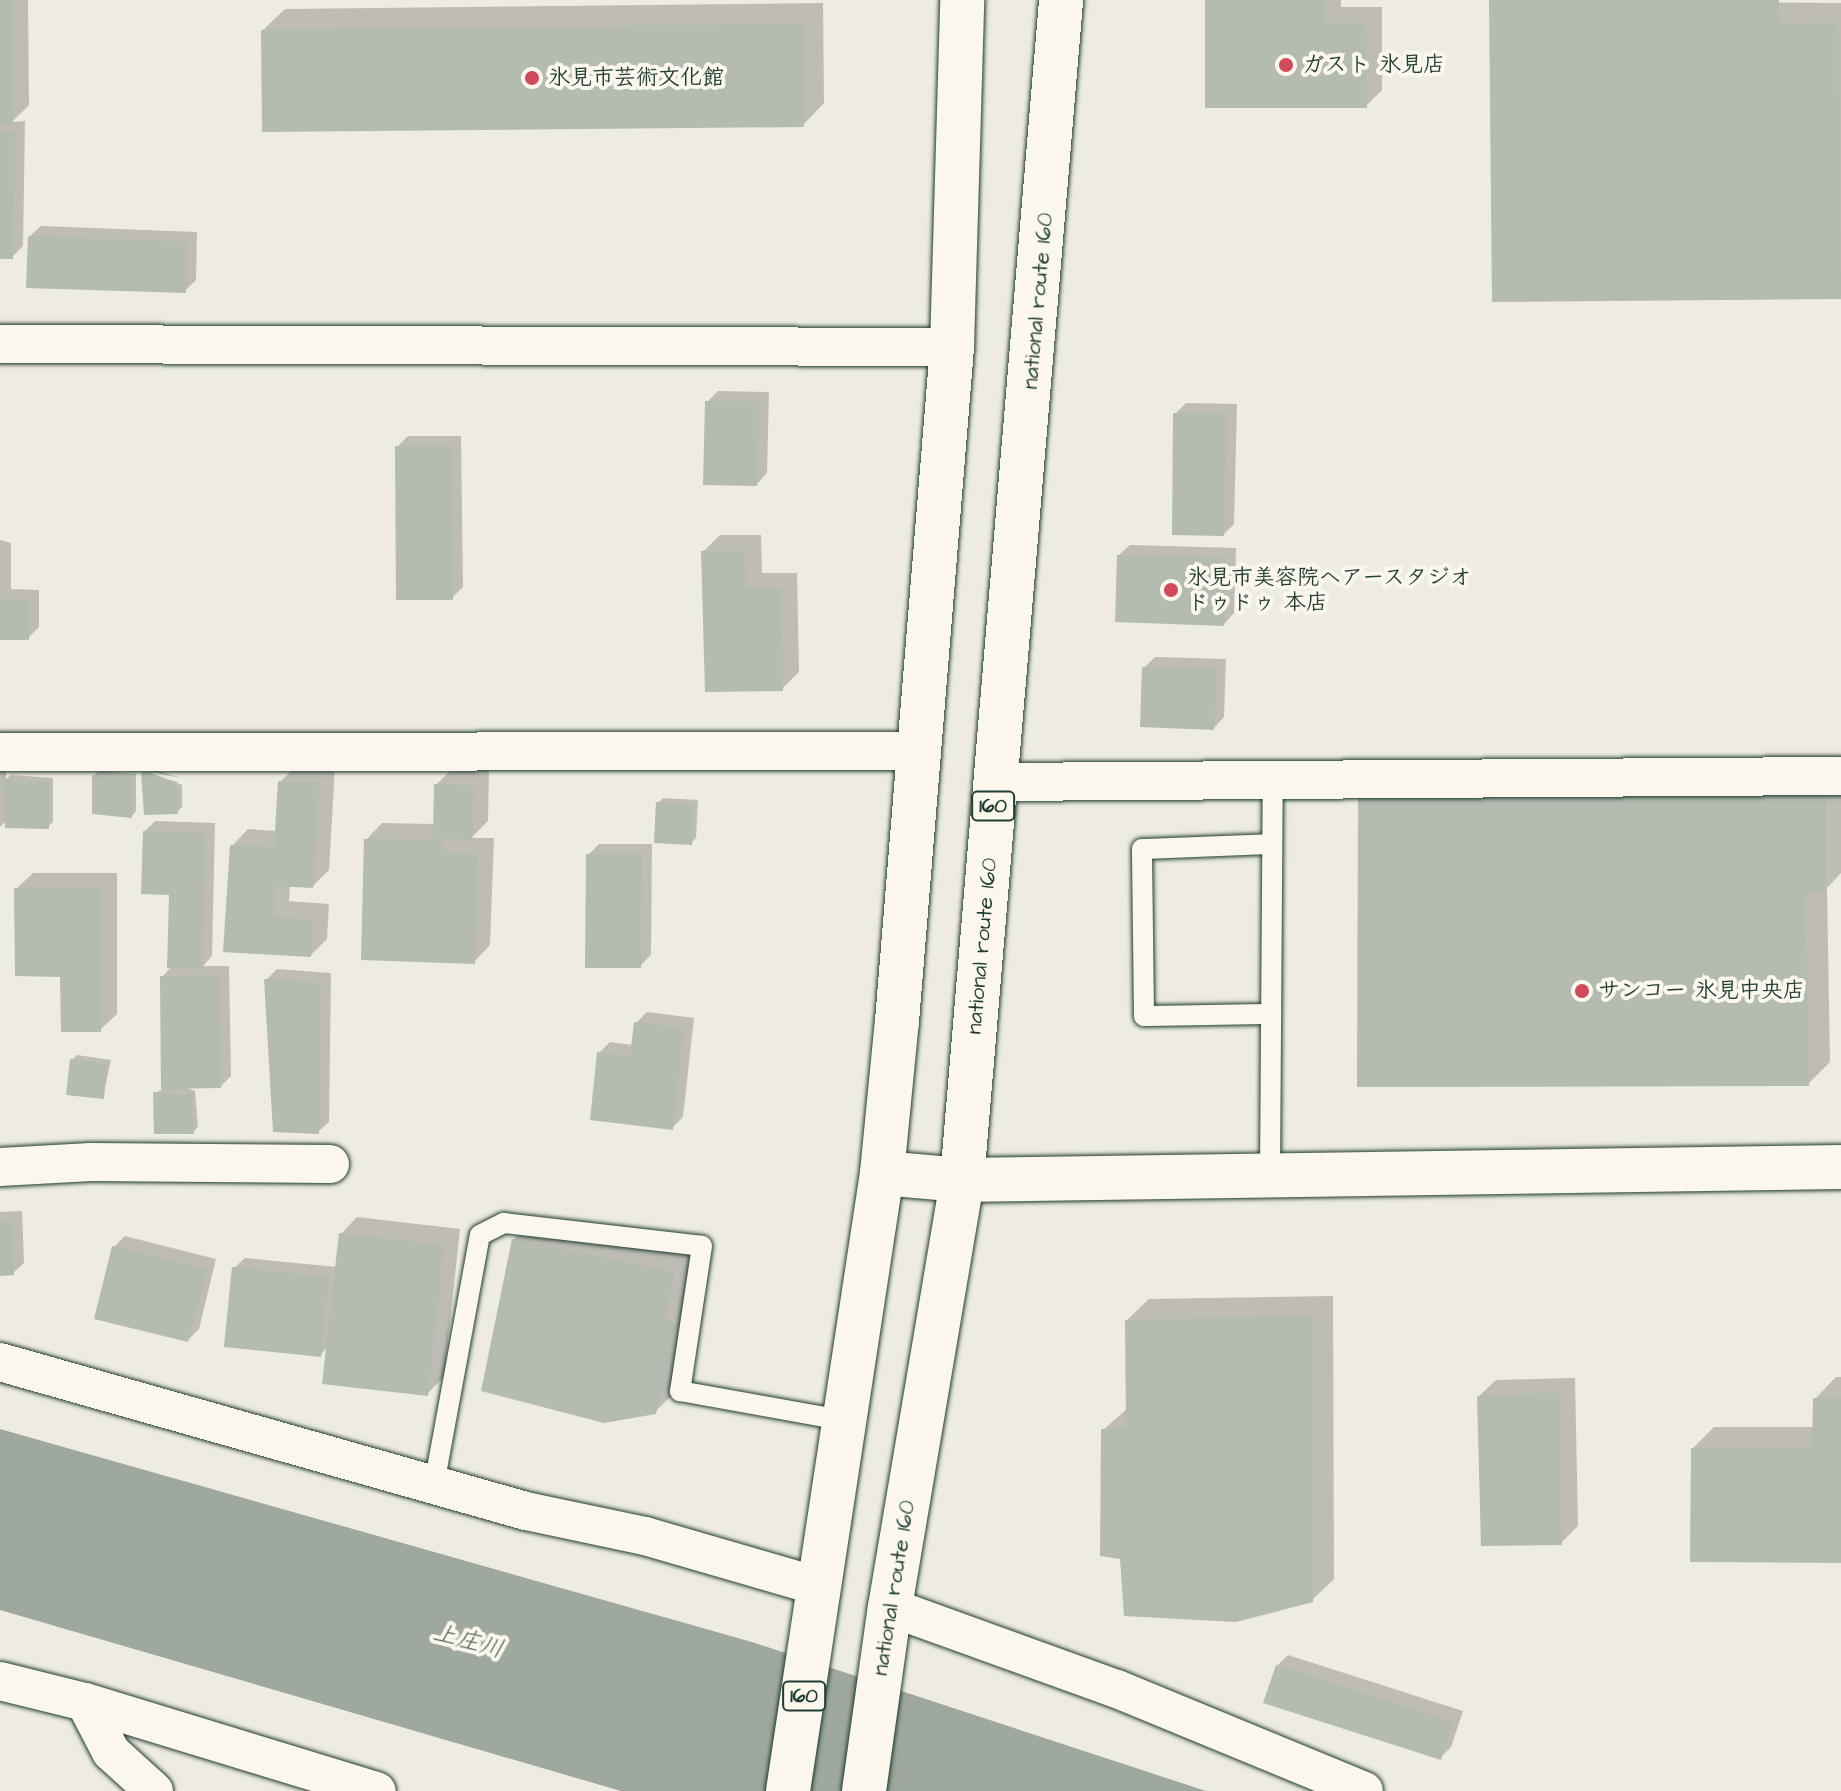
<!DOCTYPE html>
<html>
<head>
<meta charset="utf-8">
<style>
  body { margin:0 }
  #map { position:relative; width:1841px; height:1791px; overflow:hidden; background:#eeece1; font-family:"Architects Daughter","Klee One",sans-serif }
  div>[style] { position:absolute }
  .water>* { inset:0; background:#9fa89f }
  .shadow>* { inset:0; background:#0003 }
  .building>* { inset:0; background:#b4bbb0 }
  .roads { filter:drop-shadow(0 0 2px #1f3d34) drop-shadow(0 0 2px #1f3d34) }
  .service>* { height:20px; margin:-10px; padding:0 10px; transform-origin:10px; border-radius:10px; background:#fbf7ec }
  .minor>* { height:38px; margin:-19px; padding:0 19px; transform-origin:19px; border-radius:19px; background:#fbf7ec }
  .tertiary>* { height:44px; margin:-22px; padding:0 22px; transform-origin:22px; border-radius:22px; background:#fbf7ec }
  .trunk>* { height:44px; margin:-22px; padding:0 22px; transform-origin:22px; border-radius:22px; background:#fbf7ec }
  .dots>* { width:22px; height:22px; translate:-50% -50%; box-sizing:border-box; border:4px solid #fbf7ec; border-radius:50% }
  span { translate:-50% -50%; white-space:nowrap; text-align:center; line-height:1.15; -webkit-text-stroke:8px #fbf7ec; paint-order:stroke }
  .shield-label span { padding:2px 6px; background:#fbf7ec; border:2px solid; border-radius:6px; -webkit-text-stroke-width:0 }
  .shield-label { font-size:20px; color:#1f3d34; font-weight:700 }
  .poi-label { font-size:22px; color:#1f3d34; font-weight:700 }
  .left { translate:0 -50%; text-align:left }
  .street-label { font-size:22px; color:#1f3d34 }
  .water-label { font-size:24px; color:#455d54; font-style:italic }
</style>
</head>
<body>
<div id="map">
  <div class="water">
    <i style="clip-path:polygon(0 1429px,752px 1642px,1206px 1791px,621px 1791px,0 1610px)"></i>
  </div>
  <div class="shadow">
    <i style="clip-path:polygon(0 0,28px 0,29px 105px,12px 122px,25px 121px,23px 246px,12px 257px,0 257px)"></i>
    <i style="clip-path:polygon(1207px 0,1341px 0,1341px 7px,1382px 7px,1382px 90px,1366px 106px)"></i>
    <i style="clip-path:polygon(1491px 0,1841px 3px,1841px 296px,1840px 297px)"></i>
    <i style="clip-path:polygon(823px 3px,824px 103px,803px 125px,263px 30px,285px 9px)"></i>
    <i style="clip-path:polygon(41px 226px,197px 232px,196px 280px,185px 291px,30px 236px)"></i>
    <i style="clip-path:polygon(718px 391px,769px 392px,767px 473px,757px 484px,707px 402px)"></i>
    <i style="clip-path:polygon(1186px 403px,1237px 404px,1234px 524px,1224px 534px,1175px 414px)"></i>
    <i style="clip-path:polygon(408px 436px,461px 436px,463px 587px,452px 598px,397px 447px)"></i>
    <i style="clip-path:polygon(720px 535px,761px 535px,762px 573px,797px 573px,799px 672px,782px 689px,703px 552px)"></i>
    <i style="clip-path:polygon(0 540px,11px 543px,11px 589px,39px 590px,39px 627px,28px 638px,0 638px)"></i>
    <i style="clip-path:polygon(1130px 545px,1236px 548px,1234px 613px,1224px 624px,1119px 555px)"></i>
    <i style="clip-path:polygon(1155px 657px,1226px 659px,1224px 717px,1214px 728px,1144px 668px)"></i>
    <i style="clip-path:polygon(297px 765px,335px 767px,329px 870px,313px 886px,290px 885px,289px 901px,329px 904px,327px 939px,311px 955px,225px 950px,232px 846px,248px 829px,277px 831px,280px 782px)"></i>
    <i style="clip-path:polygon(148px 768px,181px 778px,146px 771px,182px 785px,182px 807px,177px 812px,143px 773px)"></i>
    <i style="clip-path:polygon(453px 768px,489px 770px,488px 821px,471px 838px,494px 838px,490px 945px,474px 962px,366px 840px,382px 823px,435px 824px,436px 785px)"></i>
    <i style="clip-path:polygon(0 770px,6px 770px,6px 779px,11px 775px,53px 778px,53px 822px,48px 827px,7px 820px,0 827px)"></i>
    <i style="clip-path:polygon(99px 771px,136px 774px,136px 811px,132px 816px,94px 775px)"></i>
    <i style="clip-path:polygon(1841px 774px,1841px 873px,1827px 888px,1830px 1062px,1808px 1084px,1359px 1085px)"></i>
    <i style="clip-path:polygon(663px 798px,698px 800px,696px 838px,691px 843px,658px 803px)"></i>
    <i style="clip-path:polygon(155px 821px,215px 823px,212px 956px,203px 966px,229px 966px,231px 1076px,221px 1086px,184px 1087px,195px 1091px,198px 1127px,193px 1132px,155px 1093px,163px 1089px,162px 977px,172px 966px,171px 893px,144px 832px)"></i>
    <i style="clip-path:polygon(599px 844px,652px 844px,651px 955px,640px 966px,588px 855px)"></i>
    <i style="clip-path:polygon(33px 873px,117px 873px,117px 1014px,100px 1030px,62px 975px,16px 889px)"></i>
    <i style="clip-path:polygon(277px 969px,331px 973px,329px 1122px,318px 1132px,266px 980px)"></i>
    <i style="clip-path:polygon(647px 1012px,694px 1018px,683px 1117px,672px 1128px,599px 1053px,610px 1042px,633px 1045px,636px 1023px)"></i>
    <i style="clip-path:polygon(77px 1055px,111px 1060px,103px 1096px,72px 1060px)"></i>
    <i style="clip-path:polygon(22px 1211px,24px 1263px,13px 1273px,0 1274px,0 1212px)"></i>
    <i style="clip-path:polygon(357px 1217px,460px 1229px,444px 1377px,427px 1394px,328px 1347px,320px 1355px,234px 1268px,245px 1258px,337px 1267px,341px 1234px)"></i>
    <i style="clip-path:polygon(535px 1218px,695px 1251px,677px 1390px,655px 1412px,513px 1240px)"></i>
    <i style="clip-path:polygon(125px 1236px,216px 1259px,199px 1329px,188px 1340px,114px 1247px)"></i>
    <i style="clip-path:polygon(1333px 1296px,1334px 1579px,1312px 1600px,1103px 1430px,1128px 1408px,1127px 1320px,1149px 1299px)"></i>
    <i style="clip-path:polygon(1836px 1377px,1841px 1377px,1841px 1561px,1693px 1448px,1714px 1427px,1815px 1427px,1815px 1399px)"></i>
    <i style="clip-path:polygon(1575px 1378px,1578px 1526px,1561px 1543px,1479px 1396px,1496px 1380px)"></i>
    <i style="clip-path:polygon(1288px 1655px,1463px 1711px,1451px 1747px,1440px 1758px,1277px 1666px)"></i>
  </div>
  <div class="building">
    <i style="clip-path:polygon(0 0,12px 0,13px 124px,0 125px)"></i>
    <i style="clip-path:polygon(1205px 0,1325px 0,1325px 23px,1366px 23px,1367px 108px,1205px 108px)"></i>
    <i style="clip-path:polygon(1489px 0,1779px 0,1779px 24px,1838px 23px,1841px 299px,1492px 302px)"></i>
    <i style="clip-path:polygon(803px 24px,804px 127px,262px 132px,261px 30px)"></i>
    <i style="clip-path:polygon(15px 131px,13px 259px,0 259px,0 132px)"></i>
    <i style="clip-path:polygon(28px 236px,187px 242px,186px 293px,26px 288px)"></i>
    <i style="clip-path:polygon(705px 401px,759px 402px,757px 486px,703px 485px)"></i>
    <i style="clip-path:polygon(1173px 413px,1227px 414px,1224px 536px,1172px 535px)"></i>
    <i style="clip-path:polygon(395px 446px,451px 446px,453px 600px,396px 600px)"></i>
    <i style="clip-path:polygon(701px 551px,745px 551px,746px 589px,781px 588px,783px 691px,705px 692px)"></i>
    <i style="clip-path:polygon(1117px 555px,1226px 558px,1224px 626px,1115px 622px)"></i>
    <i style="clip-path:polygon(0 599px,29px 600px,29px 640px,0 640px)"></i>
    <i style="clip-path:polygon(1142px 667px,1216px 669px,1214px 730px,1140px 727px)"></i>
    <i style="clip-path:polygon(141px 772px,177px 782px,178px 814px,144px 815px)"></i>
    <i style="clip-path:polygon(92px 775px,132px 779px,132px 818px,92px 814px)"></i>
    <i style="clip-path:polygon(4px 779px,49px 783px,49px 829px,5px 828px)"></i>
    <i style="clip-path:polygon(278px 781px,319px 783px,313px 888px,275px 886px,273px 917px,313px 920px,311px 957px,223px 952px,230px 845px,274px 847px)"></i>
    <i style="clip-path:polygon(434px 784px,474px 786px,472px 839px,443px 838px,443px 853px,478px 854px,475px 964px,361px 960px,364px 839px,433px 840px)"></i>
    <i style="clip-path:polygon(1826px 795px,1826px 891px,1805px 895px,1809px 1086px,1357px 1087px,1358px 796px)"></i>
    <i style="clip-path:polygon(656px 802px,694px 805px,692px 845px,654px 843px)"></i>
    <i style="clip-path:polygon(143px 831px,205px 833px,202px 969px,167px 968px,169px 895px,141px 894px)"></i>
    <i style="clip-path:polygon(586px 854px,642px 854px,641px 968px,585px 968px)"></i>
    <i style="clip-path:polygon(14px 888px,101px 889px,101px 1032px,61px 1032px,60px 977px,15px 976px)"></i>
    <i style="clip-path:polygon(160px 976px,219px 976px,221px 1088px,161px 1089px)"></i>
    <i style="clip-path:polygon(264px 979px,321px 983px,319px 1134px,273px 1132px)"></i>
    <i style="clip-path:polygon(634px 1022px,684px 1028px,673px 1130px,590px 1120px,597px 1052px,630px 1056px)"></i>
    <i style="clip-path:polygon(70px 1059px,107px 1064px,104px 1099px,66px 1095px)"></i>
    <i style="clip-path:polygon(153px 1092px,191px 1095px,194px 1134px,154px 1134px)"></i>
    <i style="clip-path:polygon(0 1221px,12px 1221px,14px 1275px,0 1276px)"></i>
    <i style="clip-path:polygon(339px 1233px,444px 1245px,428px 1396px,322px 1384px)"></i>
    <i style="clip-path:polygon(512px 1239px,675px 1272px,665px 1317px,677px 1326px,656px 1414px,604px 1423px,481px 1391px)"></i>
    <i style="clip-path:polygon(112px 1246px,207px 1269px,188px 1342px,94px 1319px)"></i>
    <i style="clip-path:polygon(232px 1267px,329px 1277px,321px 1357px,224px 1347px)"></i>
    <i style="clip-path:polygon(1313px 1316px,1313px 1602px,1236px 1622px,1124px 1616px,1120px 1559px,1100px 1556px,1101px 1429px,1126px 1428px,1125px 1320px)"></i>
    <i style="clip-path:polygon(1559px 1393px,1562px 1545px,1481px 1546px,1477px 1396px)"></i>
    <i style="clip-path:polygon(1813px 1398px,1841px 1398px,1841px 1563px,1690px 1562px,1691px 1448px,1812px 1448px)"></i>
    <i style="clip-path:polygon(1276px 1665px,1453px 1722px,1441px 1760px,1263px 1703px)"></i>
  </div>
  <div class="roads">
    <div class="service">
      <i style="left:1271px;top:1014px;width:127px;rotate:179.1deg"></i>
      <i style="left:1144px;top:1016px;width:167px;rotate:-90.7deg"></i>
      <i style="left:1142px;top:849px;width:130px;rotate:-2.2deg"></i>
      <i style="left:1270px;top:1174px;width:394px;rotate:-89.6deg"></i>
      <i style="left:434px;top:1485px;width:254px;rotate:-79.6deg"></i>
      <i style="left:480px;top:1235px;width:27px;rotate:-27deg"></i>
      <i style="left:504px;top:1223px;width:199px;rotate:6.6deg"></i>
      <i style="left:702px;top:1246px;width:147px;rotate:98.6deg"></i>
      <i style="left:680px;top:1391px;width:169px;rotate:10.2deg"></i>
    </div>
    <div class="minor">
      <i style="left:0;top:344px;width:952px;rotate:0.18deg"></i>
      <i style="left:0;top:752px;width:921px;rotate:-0.06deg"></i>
      <i style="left:995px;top:782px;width:846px;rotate:-0.41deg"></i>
      <i style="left:0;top:1167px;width:91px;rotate:-3.1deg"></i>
      <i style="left:91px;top:1162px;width:239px;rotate:0.5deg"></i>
      <i style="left:0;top:1362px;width:547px;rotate:15.82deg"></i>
      <i style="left:526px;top:1511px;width:122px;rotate:11.9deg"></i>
      <i style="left:645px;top:1536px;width:183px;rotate:16.2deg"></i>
      <i style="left:890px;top:1607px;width:241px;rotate:19.9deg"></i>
      <i style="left:1117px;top:1689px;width:267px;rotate:22.4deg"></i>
      <i style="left:0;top:1681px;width:88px;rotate:13.9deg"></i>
      <i style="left:85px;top:1702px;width:56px;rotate:62.5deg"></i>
      <i style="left:111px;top:1752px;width:58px;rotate:42.2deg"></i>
      <i style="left:85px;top:1702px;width:305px;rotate:17deg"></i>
    </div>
    <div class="tertiary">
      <i style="left:882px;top:1173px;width:80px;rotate:5deg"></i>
      <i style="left:962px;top:1180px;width:879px;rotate:-0.85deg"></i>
    </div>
    <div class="trunk">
      <i style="left:788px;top:1791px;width:625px;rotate:-81.35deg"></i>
      <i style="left:882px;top:1173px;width:153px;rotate:-84.4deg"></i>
      <i style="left:897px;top:1021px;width:676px;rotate:-85.33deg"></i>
      <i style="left:952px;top:347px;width:347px;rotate:-88.3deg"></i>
      <i style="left:864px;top:1791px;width:186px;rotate:-82deg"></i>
      <i style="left:890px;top:1607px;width:433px;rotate:-80.4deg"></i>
      <i style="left:962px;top:1180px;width:1184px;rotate:-85.2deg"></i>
    </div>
  </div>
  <div class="dots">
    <i style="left:1286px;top:65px;background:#d1495b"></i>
    <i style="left:532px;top:78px;background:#d1495b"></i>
    <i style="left:1171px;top:590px;background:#d1495b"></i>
    <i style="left:1582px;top:991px;background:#d1495b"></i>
  </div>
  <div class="shield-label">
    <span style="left:993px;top:806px">160</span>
    <span style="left:804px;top:1696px">160</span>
  </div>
  <div class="poi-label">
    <span class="left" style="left:1302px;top:65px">ガスト 氷見店</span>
    <span class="left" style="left:548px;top:78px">氷見市芸術文化館</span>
    <span class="left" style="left:1187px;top:590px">氷見市美容院ヘアースタジオ<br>ドゥドゥ 本店</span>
    <span class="left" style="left:1598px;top:991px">サンコー 氷見中央店</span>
  </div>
  <div class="street-label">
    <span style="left:1038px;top:301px;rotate:-85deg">national route 160</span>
    <span style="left:982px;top:946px;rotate:-85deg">national route 160</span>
    <span style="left:894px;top:1588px;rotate:-81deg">national route 160</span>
  </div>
  <div class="water-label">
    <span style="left:468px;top:1642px;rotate:15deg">上庄川</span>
  </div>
</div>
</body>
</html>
